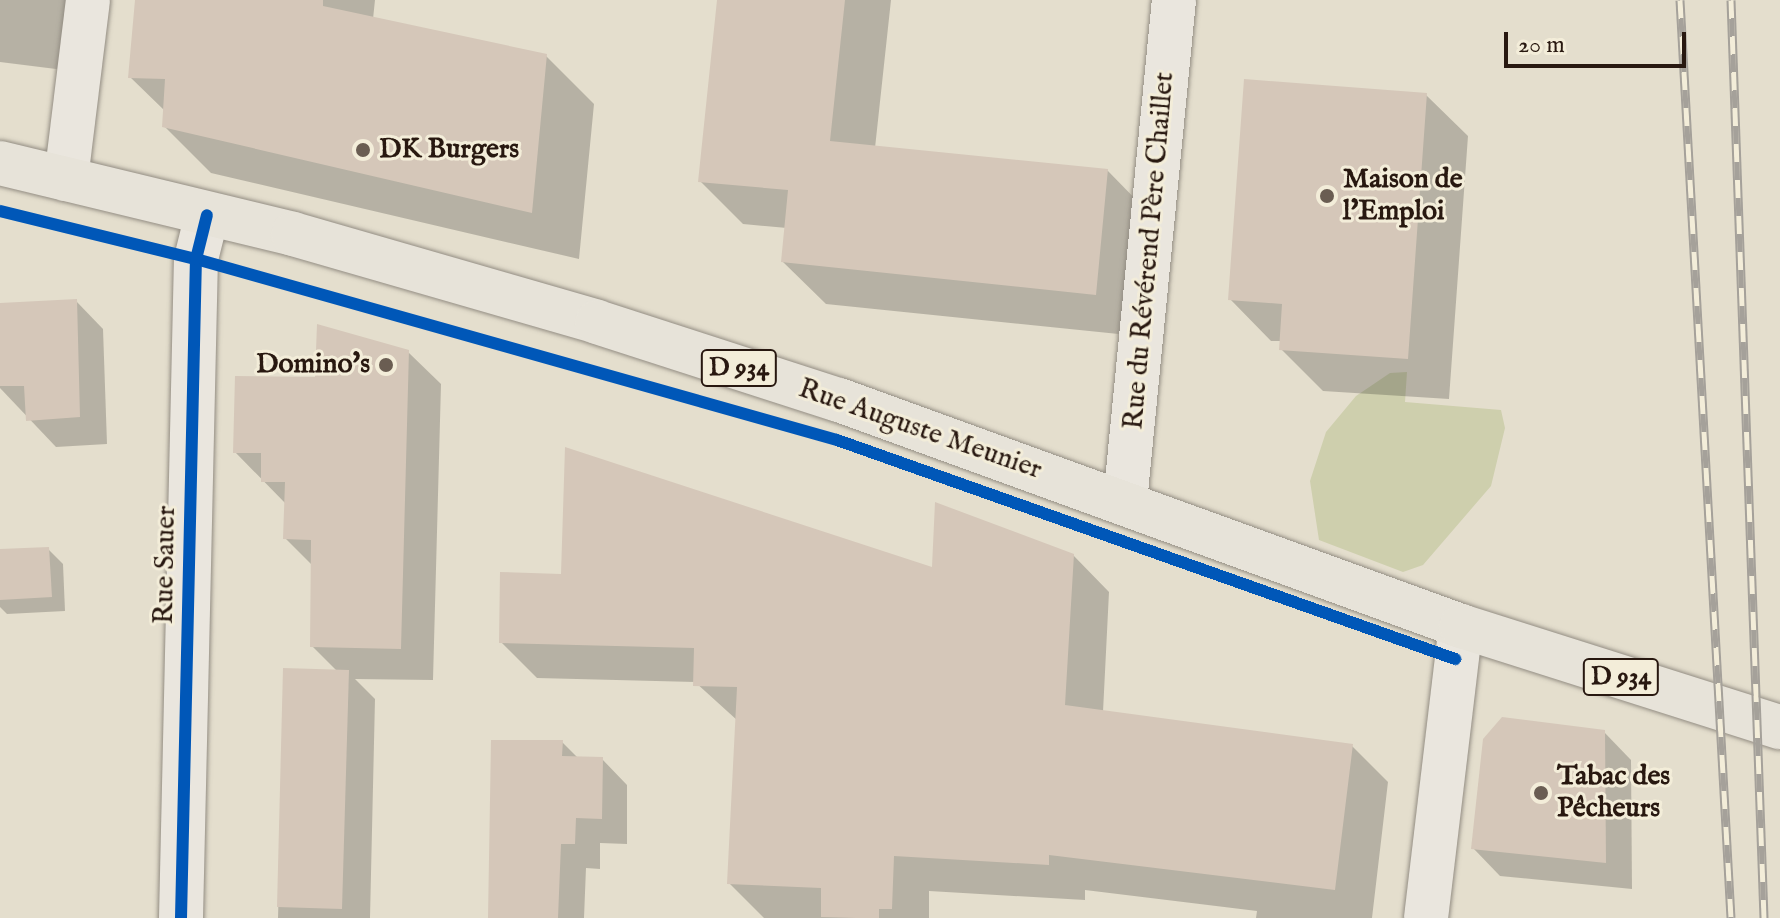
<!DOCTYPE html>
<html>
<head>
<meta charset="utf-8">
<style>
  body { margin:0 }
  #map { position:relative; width:1780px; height:918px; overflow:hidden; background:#e4decd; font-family:"IM FELL English",serif }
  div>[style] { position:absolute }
  .green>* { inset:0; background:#cecfad }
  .shadow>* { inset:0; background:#0003 }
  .building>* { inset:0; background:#d5c7b9 }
  .roads { filter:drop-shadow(0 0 2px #938d83) drop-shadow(0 0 2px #938d83) }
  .street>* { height:44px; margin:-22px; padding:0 22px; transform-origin:22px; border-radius:22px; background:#eae6de }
  .primary>* { height:44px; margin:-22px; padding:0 22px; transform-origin:22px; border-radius:22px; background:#e7e3d9 }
  .rail>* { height:9px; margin-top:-4.5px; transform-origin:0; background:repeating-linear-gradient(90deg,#f3edd9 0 18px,#a5a19a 0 36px); box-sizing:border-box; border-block:2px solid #a5a19a }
  .cycleway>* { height:12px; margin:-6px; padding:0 6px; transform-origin:6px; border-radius:6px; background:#0057b8 }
  .dots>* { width:22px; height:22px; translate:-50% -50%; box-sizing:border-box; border:4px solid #f3edd9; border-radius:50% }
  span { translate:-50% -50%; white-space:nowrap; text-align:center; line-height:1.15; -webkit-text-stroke:6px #f3edd9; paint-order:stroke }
  .shield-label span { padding:2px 6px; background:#f3edd9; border:2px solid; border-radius:6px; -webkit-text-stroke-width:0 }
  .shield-label { font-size:26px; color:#281810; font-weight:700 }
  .poi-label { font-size:28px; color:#281810; font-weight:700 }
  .left { translate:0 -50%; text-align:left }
  .right { translate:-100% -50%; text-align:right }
  .street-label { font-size:28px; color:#281810 }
  .scale { position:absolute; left:1504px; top:32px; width:182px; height:36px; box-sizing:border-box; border:4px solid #281810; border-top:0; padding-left:10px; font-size:24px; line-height:28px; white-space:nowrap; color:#281810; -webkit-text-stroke:6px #f3edd9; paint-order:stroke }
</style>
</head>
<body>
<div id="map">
  <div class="green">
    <i style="clip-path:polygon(1407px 372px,1405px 402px,1501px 410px,1505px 428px,1491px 486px,1423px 565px,1403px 572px,1319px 540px,1310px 481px,1326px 432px,1356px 396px,1390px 373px)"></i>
  </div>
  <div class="shadow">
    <i style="clip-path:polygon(0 0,72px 0,64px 70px,0 62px)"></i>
    <i style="clip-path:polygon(137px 0,375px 0,373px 19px,546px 56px,594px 104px,579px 259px,211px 173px,164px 126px,165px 111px,130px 77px)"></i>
    <i style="clip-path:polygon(719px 0,891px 0,875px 148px,1107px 170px,1149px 213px,1138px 336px,826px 304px,783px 262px,787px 228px,743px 224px,700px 181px)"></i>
    <i style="clip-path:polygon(1426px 95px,1468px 136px,1449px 399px,1323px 391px,1281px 349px,1281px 341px,1271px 341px,1230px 299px)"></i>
    <i style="clip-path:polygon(76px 301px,103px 329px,107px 444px,56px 447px,0 388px,0 304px)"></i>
    <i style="clip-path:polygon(408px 352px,441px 384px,433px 680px,355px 679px,375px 699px,370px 918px,278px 918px,285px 670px,337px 671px,312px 646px,313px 566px,285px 538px,286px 504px,235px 452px,317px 379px)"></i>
    <i style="clip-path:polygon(48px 549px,63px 564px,65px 611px,7px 614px,0 607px,0 551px)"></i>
    <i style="clip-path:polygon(1073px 555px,1109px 592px,1103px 712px,1352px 746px,1388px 782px,1372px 918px,1256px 918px,1257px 911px,1085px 890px,1085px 900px,929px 891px,929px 918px,764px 918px,729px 883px,738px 721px,695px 682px,537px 678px,501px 642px,563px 576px,934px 570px)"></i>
    <i style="clip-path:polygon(1604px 732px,1631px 760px,1632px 889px,1500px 876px,1473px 848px)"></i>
    <i style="clip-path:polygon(562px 742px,578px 758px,602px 759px,627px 785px,627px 844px,600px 843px,600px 869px,586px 868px,584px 918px,490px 918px)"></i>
  </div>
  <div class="building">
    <i style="clip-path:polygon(135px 0,323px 0,323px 6px,547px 54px,532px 213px,162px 127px,165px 79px,128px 78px)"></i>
    <i style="clip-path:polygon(717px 0,845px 0,830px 141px,1108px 169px,1096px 295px,781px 262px,788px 190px,698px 182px)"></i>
    <i style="clip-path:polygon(1244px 79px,1427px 93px,1408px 359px,1279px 350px,1282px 304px,1228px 300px)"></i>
    <i style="clip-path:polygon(77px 299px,80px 417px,26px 421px,24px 386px,0 386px,0 303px)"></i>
    <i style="clip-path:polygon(317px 324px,409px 350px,401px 649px,310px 647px,311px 540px,283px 539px,285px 482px,261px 482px,261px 453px,233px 453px,235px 376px,315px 377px)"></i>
    <i style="clip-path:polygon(565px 447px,932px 567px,935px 502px,1074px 554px,1065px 705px,1353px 744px,1335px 890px,1049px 855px,1049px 865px,894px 856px,892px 909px,879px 909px,879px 918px,856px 918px,821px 917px,821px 888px,727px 884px,737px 687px,693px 686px,694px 648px,499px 643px,500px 572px,561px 574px)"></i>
    <i style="clip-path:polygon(49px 547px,52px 597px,0 600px,0 549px)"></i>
    <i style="clip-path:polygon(283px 668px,349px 670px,342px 909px,277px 907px)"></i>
    <i style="clip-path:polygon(1502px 717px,1605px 730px,1606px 863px,1471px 849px,1483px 739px)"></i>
    <i style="clip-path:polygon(491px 740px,563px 740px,562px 756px,603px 757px,602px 819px,576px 818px,575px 844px,561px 844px,558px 918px,488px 918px)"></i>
  </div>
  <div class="roads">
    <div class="street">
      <i style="left:66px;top:179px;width:180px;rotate:-83deg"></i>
      <i style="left:1125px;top:502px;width:504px;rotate:-84.43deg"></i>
      <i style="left:181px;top:918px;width:659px;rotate:-88.7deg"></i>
      <i style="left:196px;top:259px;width:45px;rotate:-76deg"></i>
      <i style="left:1426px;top:918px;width:294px;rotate:-83.2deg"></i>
    </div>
    <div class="primary">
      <i style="left:0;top:163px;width:301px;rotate:13.6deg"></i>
      <i style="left:293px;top:234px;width:316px;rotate:16.1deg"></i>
      <i style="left:597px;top:322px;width:254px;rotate:17.9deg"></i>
      <i style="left:839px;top:400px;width:662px;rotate:19.97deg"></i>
      <i style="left:1461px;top:626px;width:335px;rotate:17.6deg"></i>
    </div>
  </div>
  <div class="rail">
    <i style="left:1680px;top:0;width:919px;rotate:86.82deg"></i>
    <i style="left:1731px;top:0;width:919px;rotate:87.94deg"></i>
  </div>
  <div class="cycleway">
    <i style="left:0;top:211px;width:202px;rotate:13.8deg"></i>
    <i style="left:196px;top:259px;width:666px;rotate:15.77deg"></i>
    <i style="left:837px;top:440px;width:656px;rotate:19.51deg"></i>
    <i style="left:181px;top:918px;width:659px;rotate:-88.7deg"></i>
    <i style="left:196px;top:259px;width:45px;rotate:-76deg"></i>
  </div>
  <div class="dots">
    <i style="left:363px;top:150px;background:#6a5d52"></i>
    <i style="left:1327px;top:196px;background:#6a5d52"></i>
    <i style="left:386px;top:365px;background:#6a5d52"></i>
    <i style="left:1541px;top:793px;background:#6a5d52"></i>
  </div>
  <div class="shield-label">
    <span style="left:739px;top:368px">D 934</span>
    <span style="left:1621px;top:677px">D 934</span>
  </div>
  <div class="poi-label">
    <span class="left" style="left:379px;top:150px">DK Burgers</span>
    <span class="left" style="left:1343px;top:196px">Maison de<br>l'Emploi</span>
    <span class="right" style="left:370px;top:365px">Domino's</span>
    <span class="left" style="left:1557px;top:793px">Tabac des<br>Pêcheurs</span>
  </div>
  <div class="street-label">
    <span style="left:1150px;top:251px;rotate:-85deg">Rue du Révérend Père Chaillet</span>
    <span style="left:920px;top:430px;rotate:19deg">Rue Auguste Meunier</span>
    <span style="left:166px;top:565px;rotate:-89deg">Rue Sauer</span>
  </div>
  <div class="scale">20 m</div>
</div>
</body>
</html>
